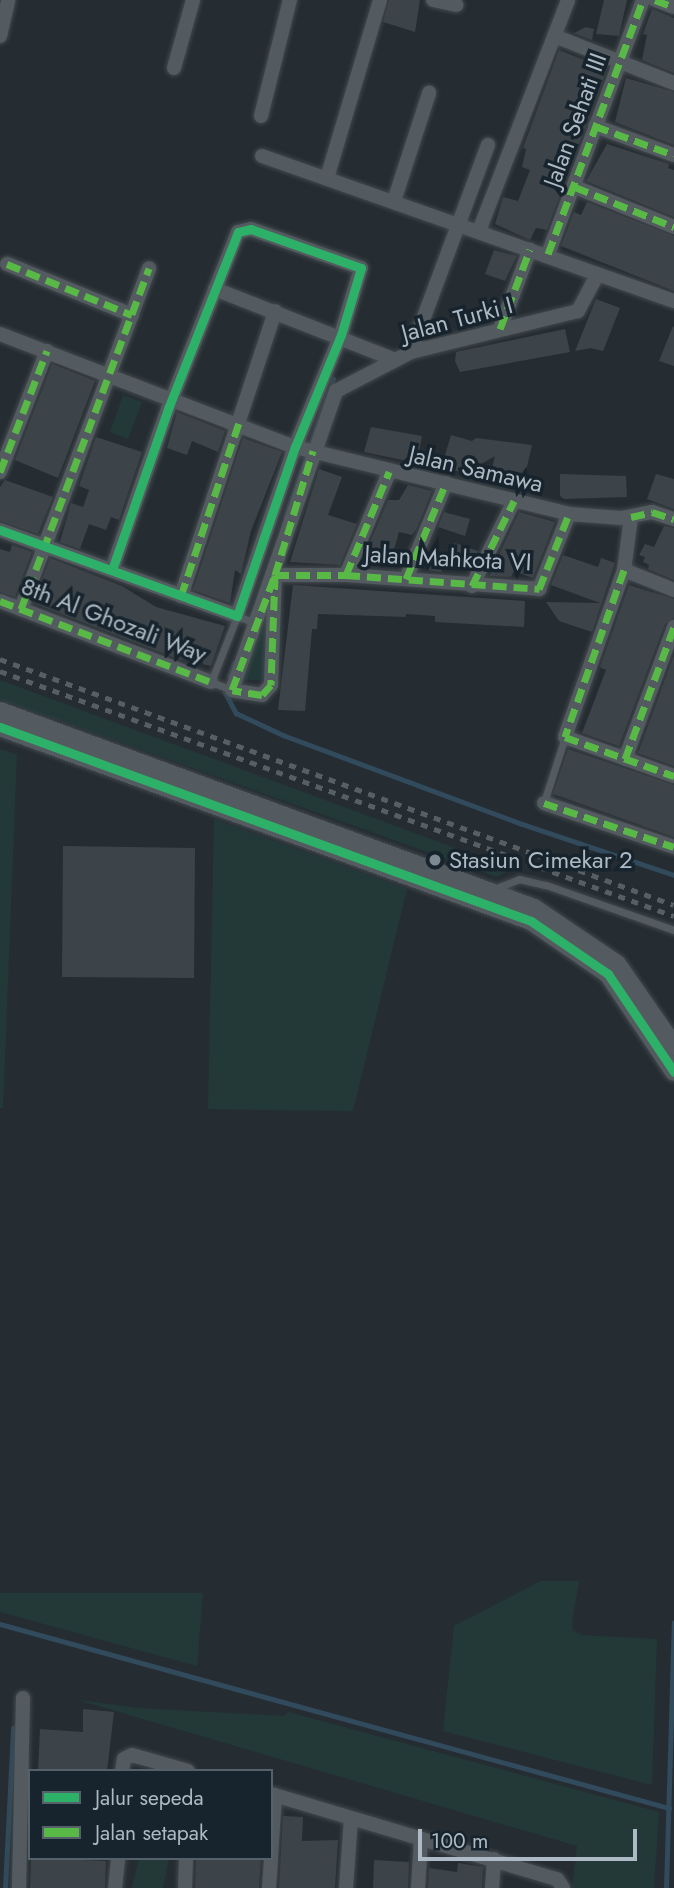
<!DOCTYPE html>
<html>
<head>
<meta charset="utf-8">
<style>
  body { margin:0 }
  #map { position:relative; width:674px; height:1888px; overflow:hidden; background:#252d32; font-family:Jost,sans-serif }
  div>[style] { position:absolute }
  .green>* { inset:0; background:#223938 }
  .stream>* { height:4.5px; margin:-2.25px; padding:0 2.25px; transform-origin:2.25px; border-radius:2.25px; background:#314a5c }
  .building>* { inset:0; background:#3d4449 }
  .roads { filter:drop-shadow(0 0 2px #42494d) drop-shadow(0 0 2px #42494d) }
  .service>* { height:7px; margin:-3.5px; padding:0 3.5px; transform-origin:3.5px; border-radius:3.5px; background:#545b60 }
  .minor>* { height:14px; margin:-7px; padding:0 7px; transform-origin:7px; border-radius:7px; background:#545b60 }
  .tertiary>* { height:18px; margin:-9px; padding:0 9px; transform-origin:9px; border-radius:9px; background:#545b60 }
  .rail>* { height:4.5px; margin-top:-2.25px; transform-origin:0; background:repeating-linear-gradient(90deg,#585f64 0 7px,transparent 0 14px) }
  .quiet>* { height:7px; margin-top:-3.5px; transform-origin:0; background:repeating-linear-gradient(90deg,#58b947 0 14px,transparent 0 21px) }
  .cycleway>* { height:9px; margin:-4.5px; padding:0 4.5px; transform-origin:4.5px; border-radius:4.5px; background:#2db169 }
  .dots>* { width:19px; height:19px; translate:-50% -50%; box-sizing:border-box; border:4px solid #18242d; border-radius:50% }
  span { translate:-50% -50%; white-space:nowrap; text-align:center; line-height:1.15; -webkit-text-stroke:7px #18242d; paint-order:stroke }
  .street-label { font-size:24px; color:#adbac5 }
  .poi-label { font-size:24px; color:#adbac5 }
  .left { translate:0 -50%; text-align:left }
  .legend { position:absolute; left:28px; top:1769px; width:245px; height:91px; box-sizing:border-box; background:#18242d; border:2px solid #54606a; margin:0; padding:9px 12px; list-style:none; font-size:21px; color:#adbac5 }
  .legend li { display:flex; align-items:center; gap:14px; height:35px }
  .legend b { width:35px; border:2px solid #54606a }
  .scale { position:absolute; left:418px; top:1829px; width:219px; height:32px; box-sizing:border-box; border:4px solid #adbac5; border-top:0; padding-left:9px; font-size:21px; line-height:24px; white-space:nowrap; color:#adbac5; -webkit-text-stroke:5px #18242d; paint-order:stroke }
</style>
</head>
<body>
<div id="map">
  <div class="green">
    <i style="clip-path:polygon(123px 395px,142px 402px,128px 439px,110px 432px)"></i>
    <i style="clip-path:polygon(270px 595px,266px 680px,235px 680px)"></i>
    <i style="clip-path:polygon(0 680px,512px 869px,497px 877px,0 699px)"></i>
    <i style="clip-path:polygon(0 749px,17px 755px,3px 1108px,0 1108px)"></i>
    <i style="clip-path:polygon(214px 819px,407px 889px,353px 1111px,208px 1109px)"></i>
    <i style="clip-path:polygon(541px 1581px,579px 1581px,572px 1622px,573px 1630px,581px 1635px,657px 1639px,652px 1785px,443px 1731px,454px 1626px)"></i>
    <i style="clip-path:polygon(0 1593px,203px 1593px,197px 1666px,0 1612px)"></i>
    <i style="clip-path:polygon(78px 1700px,138px 1708px,284px 1716px,288px 1712px,659px 1812px,654px 1888px,572px 1888px,577px 1846px)"></i>
    <i style="clip-path:polygon(139px 1858px,169px 1858px,163px 1888px,132px 1888px)"></i>
  </div>
  <div class="stream">
    <i style="left:285px;top:517px;width:146px;rotate:-70.8deg"></i>
    <i style="left:229px;top:676px;width:14px;rotate:-69deg"></i>
    <i style="left:225px;top:692px;width:24px;rotate:62deg"></i>
    <i style="left:236px;top:713px;width:52px;rotate:25.1deg"></i>
    <i style="left:283px;top:735px;width:255px;rotate:20.4deg"></i>
    <i style="left:522px;top:824px;width:160px;rotate:18.5deg"></i>
    <i style="left:0;top:1624px;width:694px;rotate:15.38deg"></i>
    <i style="left:5px;top:1888px;width:160px;rotate:-87.1deg"></i>
    <i style="left:666px;top:1888px;width:265px;rotate:-88.3deg"></i>
  </div>
  <div class="building">
    <i style="clip-path:polygon(389px 0,420px 0,415px 32px,383px 22px)"></i>
    <i style="clip-path:polygon(604px 0,627px 0,619px 36px,596px 34px)"></i>
    <i style="clip-path:polygon(652px 9px,674px 18px,674px 73px,642px 60px,647px 35px,643px 34px)"></i>
    <i style="clip-path:polygon(586px 27px,594px 29px,592px 40px,574px 33px)"></i>
    <i style="clip-path:polygon(559px 50px,607px 69px,547px 230px,536px 228px,530px 240px,495px 224px,503px 197px,518px 201px,530px 170px,522px 167px,526px 149px,523px 148px)"></i>
    <i style="clip-path:polygon(626px 78px,674px 92px,674px 145px,615px 122px)"></i>
    <i style="clip-path:polygon(607px 144px,669px 164px,668px 168px,674px 170px,674px 217px,586px 181px)"></i>
    <i style="clip-path:polygon(587px 202px,674px 236px,674px 291px,561px 246px,574px 212px,581px 215px)"></i>
    <i style="clip-path:polygon(494px 250px,517px 256px,505px 281px,485px 274px)"></i>
    <i style="clip-path:polygon(596px 299px,620px 308px,603px 351px,591px 348px,575px 351px)"></i>
    <i style="clip-path:polygon(673px 326px,674px 327px,674px 366px,659px 361px)"></i>
    <i style="clip-path:polygon(565px 329px,570px 352px,460px 372px,455px 361px,456px 352px)"></i>
    <i style="clip-path:polygon(52px 364px,95px 381px,58px 478px,15px 460px)"></i>
    <i style="clip-path:polygon(177px 412px,225px 431px,218px 452px,192px 441px,187px 455px,167px 448px)"></i>
    <i style="clip-path:polygon(371px 427px,422px 436px,417px 463px,364px 452px)"></i>
    <i style="clip-path:polygon(451px 435px,472px 441px,476px 438px,532px 445px,522px 488px,489px 481px,495px 456px,466px 473px,452px 470px,443px 462px)"></i>
    <i style="clip-path:polygon(96px 437px,142px 452px,119px 520px,111px 517px,106px 530px,89px 524px,80px 549px,60px 542px,71px 503px,83px 507px,89px 490px,79px 486px)"></i>
    <i style="clip-path:polygon(243px 438px,282px 452px,251px 531px,241px 574px,235px 570px,230px 603px,193px 590px)"></i>
    <i style="clip-path:polygon(319px 469px,342px 477px,328px 515px,357px 524px,340px 565px,290px 562px)"></i>
    <i style="clip-path:polygon(560px 474px,626px 476px,627px 497px,564px 499px,560px 496px)"></i>
    <i style="clip-path:polygon(656px 474px,674px 479px,674px 509px,647px 499px)"></i>
    <i style="clip-path:polygon(5px 480px,53px 497px,38px 534px,0 521px,0 487px)"></i>
    <i style="clip-path:polygon(408px 485px,432px 491px,417px 528px,412px 535px,399px 532px,393px 553px,377px 550px,376px 563px,363px 559px,388px 500px,399px 500px)"></i>
    <i style="clip-path:polygon(444px 512px,470px 519px,465px 536px,438px 527px)"></i>
    <i style="clip-path:polygon(519px 512px,555px 522px,533px 578px,514px 571px,511px 577px,489px 576px)"></i>
    <i style="clip-path:polygon(664px 526px,674px 528px,674px 580px,648px 569px,649px 565px,643px 562px,645px 557px,639px 555px,645px 544px,654px 547px)"></i>
    <i style="clip-path:polygon(455px 543px,478px 551px,474px 560px,450px 554px)"></i>
    <i style="clip-path:polygon(12px 545px,32px 552px,15px 597px,0 592px,0 549px,10px 552px)"></i>
    <i style="clip-path:polygon(432px 555px,445px 559px,441px 572px,427px 570px)"></i>
    <i style="clip-path:polygon(563px 555px,598px 567px,601px 558px,615px 563px,592px 632px,559px 621px,546px 602px,600px 603px,551px 585px)"></i>
    <i style="clip-path:polygon(50px 558px,122px 586px,156px 607px,225px 626px,211px 666px,178px 659px,33px 603px)"></i>
    <i style="clip-path:polygon(293px 585px,525px 601px,524px 627px,435px 622px,435px 616px,406px 614px,406px 617px,318px 614px,317px 629px,312px 629px,305px 711px,278px 710px)"></i>
    <i style="clip-path:polygon(629px 585px,674px 599px,674px 618px,665px 624px,619px 746px,582px 733px,606px 670px,600px 667px)"></i>
    <i style="clip-path:polygon(674px 655px,674px 766px,638px 753px)"></i>
    <i style="clip-path:polygon(568px 749px,674px 785px,674px 837px,553px 794px)"></i>
    <i style="clip-path:polygon(63px 846px,195px 848px,194px 978px,62px 977px)"></i>
    <i style="clip-path:polygon(83px 1709px,114px 1712px,107px 1771px,38px 1771px,40px 1729px,83px 1732px)"></i>
    <i style="clip-path:polygon(283px 1816px,303px 1817px,302px 1841px,338px 1840px,335px 1888px,279px 1888px)"></i>
    <i style="clip-path:polygon(31px 1858px,106px 1861px,105px 1888px,30px 1888px)"></i>
    <i style="clip-path:polygon(196px 1858px,261px 1858px,259px 1888px,195px 1888px)"></i>
    <i style="clip-path:polygon(374px 1860px,409px 1862px,408px 1888px,373px 1888px)"></i>
    <i style="clip-path:polygon(458px 1863px,483px 1867px,482px 1888px,428px 1888px,429px 1868px,457px 1872px)"></i>
  </div>
  <div class="roads">
    <div class="service">
      <i style="left:232px;top:690px;width:22px;rotate:-159deg"></i>
      <i style="left:211px;top:682px;width:71px;rotate:-68.5deg"></i>
      <i style="left:237px;top:616px;width:19px;rotate:21deg"></i>
      <i style="left:544px;top:802px;width:68px;rotate:-72.1deg"></i>
      <i style="left:491px;top:890px;width:30px;rotate:-21deg"></i>
      <i style="left:519px;top:879px;width:28px;rotate:13deg"></i>
      <i style="left:546px;top:885px;width:136px;rotate:19.4deg"></i>
    </div>
    <div class="minor">
      <i style="left:433px;top:0;width:24px;rotate:12deg"></i>
      <i style="left:655px;top:0;width:20px;rotate:20deg"></i>
      <i style="left:0;top:36px;width:37px;rotate:-77deg"></i>
      <i style="left:557px;top:37px;width:126px;rotate:21.5deg"></i>
      <i style="left:174px;top:68px;width:71px;rotate:-74.4deg"></i>
      <i style="left:261px;top:116px;width:120px;rotate:-76deg"></i>
      <i style="left:595px;top:126px;width:84px;rotate:20.2deg"></i>
      <i style="left:262px;top:156px;width:437px;rotate:19.4deg"></i>
      <i style="left:327px;top:178px;width:186px;rotate:-73.4deg"></i>
      <i style="left:575px;top:187px;width:107px;rotate:22deg"></i>
      <i style="left:394px;top:201px;width:114px;rotate:-72deg"></i>
      <i style="left:479px;top:231px;width:248px;rotate:-68.9deg"></i>
      <i style="left:548px;top:254px;width:271px;rotate:-69.5deg"></i>
      <i style="left:7px;top:264px;width:135px;rotate:22.2deg"></i>
      <i style="left:215px;top:289px;width:193px;rotate:21.5deg"></i>
      <i style="left:500px;top:329px;width:85px;rotate:-69.4deg"></i>
      <i style="left:0;top:334px;width:316px;rotate:21deg"></i>
      <i style="left:295px;top:447px;width:282px;rotate:13.7deg"></i>
      <i style="left:569px;top:514px;width:52px;rotate:4.4deg"></i>
      <i style="left:621px;top:518px;width:32px;rotate:-11deg"></i>
      <i style="left:652px;top:512px;width:23px;rotate:18deg"></i>
      <i style="left:411px;top:352px;width:221px;rotate:-69.6deg"></i>
      <i style="left:0;top:472px;width:130px;rotate:-68.8deg"></i>
      <i style="left:631px;top:517px;width:53px;rotate:97.5deg"></i>
      <i style="left:624px;top:570px;width:177px;rotate:109.5deg"></i>
      <i style="left:565px;top:737px;width:116px;rotate:19.7deg"></i>
      <i style="left:0;top:530px;width:252px;rotate:19.9deg"></i>
      <i style="left:237px;top:616px;width:179px;rotate:-71.1deg"></i>
      <i style="left:295px;top:447px;width:121px;rotate:-67.7deg"></i>
      <i style="left:341px;top:335px;width:70px;rotate:-73.4deg"></i>
      <i style="left:361px;top:268px;width:117px;rotate:-160.5deg"></i>
      <i style="left:251px;top:229px;width:13px;rotate:167deg"></i>
      <i style="left:238px;top:232px;width:190px;rotate:111.6deg"></i>
      <i style="left:168px;top:409px;width:170px;rotate:109.2deg"></i>
      <i style="left:624px;top:570px;width:54px;rotate:21.8deg"></i>
      <i style="left:275px;top:575px;width:110px;rotate:92.1deg"></i>
      <i style="left:271px;top:685px;width:13px;rotate:132deg"></i>
      <i style="left:262px;top:695px;width:30px;rotate:-171deg"></i>
      <i style="left:232px;top:690px;width:317px;rotate:-70.8deg"></i>
      <i style="left:336px;top:391px;width:85px;rotate:-27.5deg"></i>
      <i style="left:411px;top:352px;width:172px;rotate:-13.8deg"></i>
      <i style="left:578px;top:311px;width:40px;rotate:-62deg"></i>
      <i style="left:275px;top:575px;width:71px"></i>
      <i style="left:346px;top:575px;width:194px;rotate:4.1deg"></i>
      <i style="left:539px;top:589px;width:81px;rotate:-68.2deg"></i>
      <i style="left:346px;top:575px;width:112px;rotate:-67.3deg"></i>
      <i style="left:406px;top:579px;width:104px;rotate:-67.4deg"></i>
      <i style="left:472px;top:586px;width:95px;rotate:-63.7deg"></i>
      <i style="left:181px;top:596px;width:300px;rotate:-71.7deg"></i>
      <i style="left:0;top:601px;width:226px;rotate:21deg"></i>
      <i style="left:21px;top:609px;width:364px;rotate:-69.4deg"></i>
      <i style="left:625px;top:759px;width:141px;rotate:-69.6deg"></i>
      <i style="left:544px;top:803px;width:137px;rotate:18.7deg"></i>
      <i style="left:122px;top:1771px;width:12px;rotate:-81deg"></i>
      <i style="left:124px;top:1759px;width:9px;rotate:-27deg"></i>
      <i style="left:132px;top:1755px;width:58px;rotate:15.9deg"></i>
      <i style="left:271px;top:1794px;width:298px;rotate:16.6deg"></i>
      <i style="left:557px;top:1879px;width:11px;rotate:56deg"></i>
      <i style="left:271px;top:1857px;width:62px;rotate:-86.3deg"></i>
      <i style="left:19px;top:1888px;width:190px;rotate:-88.8deg"></i>
      <i style="left:115px;top:1888px;width:30px;rotate:-84deg"></i>
      <i style="left:185px;top:1888px;width:30px;rotate:-88deg"></i>
      <i style="left:269px;top:1888px;width:30px;rotate:-86deg"></i>
      <i style="left:346px;top:1888px;width:70px;rotate:-85.9deg"></i>
      <i style="left:418px;top:1888px;width:49px;rotate:-86.5deg"></i>
      <i style="left:492px;top:1888px;width:29px;rotate:-86deg"></i>
    </div>
    <div class="tertiary">
      <i style="left:0;top:711px;width:569px;rotate:20.25deg"></i>
      <i style="left:534px;top:908px;width:100px;rotate:34deg"></i>
      <i style="left:617px;top:964px;width:100px;rotate:55.2deg"></i>
      <i style="left:0;top:727px;width:565px;rotate:20.07deg"></i>
      <i style="left:531px;top:921px;width:93px;rotate:34.5deg"></i>
      <i style="left:608px;top:974px;width:118px;rotate:56deg"></i>
    </div>
  </div>
  <div class="rail">
    <i style="left:0;top:659px;width:717px;rotate:20.05deg"></i>
    <i style="left:0;top:671px;width:717px;rotate:19.98deg"></i>
  </div>
  <div class="quiet">
    <i style="left:655px;top:0;width:20px;rotate:20deg"></i>
    <i style="left:595px;top:126px;width:84px;rotate:20.2deg"></i>
    <i style="left:575px;top:187px;width:107px;rotate:22deg"></i>
    <i style="left:548px;top:254px;width:271px;rotate:-69.5deg"></i>
    <i style="left:7px;top:264px;width:135px;rotate:22.2deg"></i>
    <i style="left:500px;top:329px;width:85px;rotate:-69.4deg"></i>
    <i style="left:0;top:472px;width:130px;rotate:-68.8deg"></i>
    <i style="left:631px;top:517px;width:22px;rotate:-13deg"></i>
    <i style="left:652px;top:512px;width:23px;rotate:18deg"></i>
    <i style="left:624px;top:570px;width:177px;rotate:109.5deg"></i>
    <i style="left:565px;top:737px;width:116px;rotate:19.7deg"></i>
    <i style="left:275px;top:575px;width:110px;rotate:92.1deg"></i>
    <i style="left:271px;top:685px;width:13px;rotate:132deg"></i>
    <i style="left:262px;top:695px;width:30px;rotate:-171deg"></i>
    <i style="left:232px;top:690px;width:123px;rotate:-69.5deg"></i>
    <i style="left:275px;top:575px;width:130px;rotate:-73deg"></i>
    <i style="left:275px;top:575px;width:71px"></i>
    <i style="left:346px;top:575px;width:194px;rotate:4.1deg"></i>
    <i style="left:539px;top:589px;width:81px;rotate:-68.2deg"></i>
    <i style="left:346px;top:575px;width:112px;rotate:-67.3deg"></i>
    <i style="left:406px;top:579px;width:104px;rotate:-67.4deg"></i>
    <i style="left:472px;top:586px;width:95px;rotate:-63.7deg"></i>
    <i style="left:181px;top:596px;width:182px;rotate:-71.5deg"></i>
    <i style="left:0;top:601px;width:226px;rotate:21deg"></i>
    <i style="left:21px;top:609px;width:364px;rotate:-69.4deg"></i>
    <i style="left:625px;top:759px;width:141px;rotate:-69.6deg"></i>
    <i style="left:544px;top:803px;width:137px;rotate:18.7deg"></i>
  </div>
  <div class="cycleway">
    <i style="left:0;top:530px;width:252px;rotate:19.9deg"></i>
    <i style="left:237px;top:616px;width:179px;rotate:-71.1deg"></i>
    <i style="left:295px;top:447px;width:121px;rotate:-67.7deg"></i>
    <i style="left:341px;top:335px;width:70px;rotate:-73.4deg"></i>
    <i style="left:361px;top:268px;width:117px;rotate:-160.5deg"></i>
    <i style="left:251px;top:229px;width:13px;rotate:167deg"></i>
    <i style="left:238px;top:232px;width:190px;rotate:111.6deg"></i>
    <i style="left:168px;top:409px;width:170px;rotate:109.2deg"></i>
    <i style="left:0;top:727px;width:565px;rotate:20.07deg"></i>
    <i style="left:531px;top:921px;width:93px;rotate:34.5deg"></i>
    <i style="left:608px;top:974px;width:118px;rotate:56deg"></i>
  </div>
  <div class="dots">
    <i style="left:435px;top:860px;background:#7d8992"></i>
  </div>
  <div class="street-label">
    <span style="left:575px;top:120px;rotate:-70deg">Jalan Sehati III</span>
    <span style="left:457px;top:319px;rotate:-15deg">Jalan Turki I</span>
    <span style="left:476px;top:469px;rotate:13deg">Jalan Samawa</span>
    <span style="left:448px;top:558px;rotate:3deg">Jalan Mahkota VI</span>
    <span style="left:114px;top:620px;rotate:21deg">8th Al Ghozali Way</span>
  </div>
  <div class="poi-label">
    <span class="left" style="left:449px;top:860px">Stasiun Cimekar 2</span>
  </div>
  <ul class="legend">
  <li><b style="height:9px;background:#2db169"></b>Jalur sepeda</li>
  <li><b style="height:9px;background:#58b947"></b>Jalan setapak</li>
  </ul>
  <div class="scale">100 m</div>
</div>
</body>
</html>
